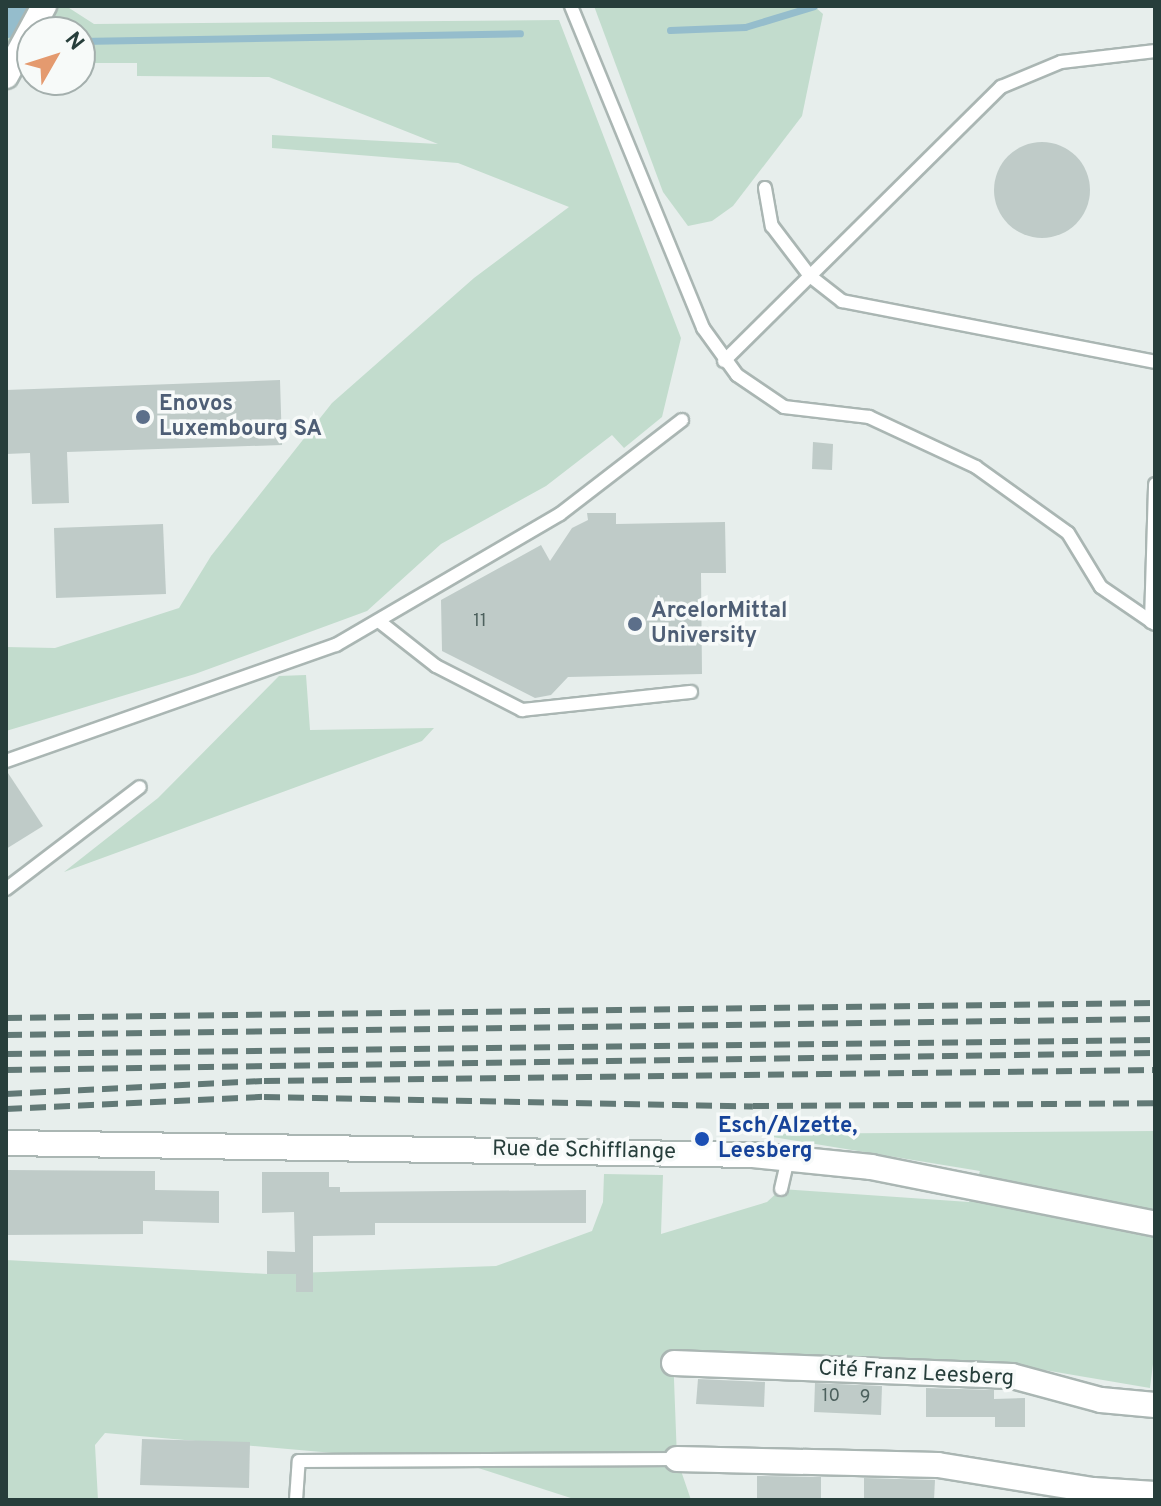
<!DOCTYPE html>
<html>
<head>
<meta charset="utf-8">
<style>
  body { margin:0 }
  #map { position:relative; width:1161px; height:1506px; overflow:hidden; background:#e7eeec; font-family:Overpass,sans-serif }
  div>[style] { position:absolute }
  .green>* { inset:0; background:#c2dccd }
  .stream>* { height:7px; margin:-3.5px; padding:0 3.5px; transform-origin:3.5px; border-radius:3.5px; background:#95bdcc }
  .river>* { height:44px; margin:-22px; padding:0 22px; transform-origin:22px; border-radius:22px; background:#95bdcc }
  .building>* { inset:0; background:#bfcbc8 }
  .round { border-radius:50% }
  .roads { filter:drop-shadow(2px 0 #aab6b3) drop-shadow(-2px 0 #aab6b3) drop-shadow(0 2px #aab6b3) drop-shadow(0 -2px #aab6b3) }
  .lane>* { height:12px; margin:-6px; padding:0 6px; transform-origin:6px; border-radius:6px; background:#fff }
  .street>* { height:24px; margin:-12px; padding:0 12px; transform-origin:12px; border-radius:12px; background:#fff }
  .secondary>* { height:24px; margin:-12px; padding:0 12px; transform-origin:12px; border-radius:12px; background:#fff }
  .rail>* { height:6px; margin-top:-3px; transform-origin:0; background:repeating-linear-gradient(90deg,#627976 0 16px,transparent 0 24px) }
  .dots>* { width:22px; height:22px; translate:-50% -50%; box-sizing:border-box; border:4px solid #f7faf9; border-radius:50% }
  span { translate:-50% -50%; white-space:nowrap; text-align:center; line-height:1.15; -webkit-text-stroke:7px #f7faf9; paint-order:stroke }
  .number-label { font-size:18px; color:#4d615e }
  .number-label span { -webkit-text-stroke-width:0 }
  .service-label { font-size:22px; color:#4e5e75; font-weight:700 }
  .left { translate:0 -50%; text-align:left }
  .transit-label { font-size:22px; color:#164399; font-weight:700 }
  .street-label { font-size:22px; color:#273e3b }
  .frame { position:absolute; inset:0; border:8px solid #273e3b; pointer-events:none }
  .north { position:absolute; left:16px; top:16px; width:80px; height:80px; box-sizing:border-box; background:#f7faf9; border:2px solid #a4afad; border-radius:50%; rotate:51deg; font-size:22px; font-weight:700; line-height:32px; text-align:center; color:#273e3b }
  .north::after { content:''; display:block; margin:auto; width:28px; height:36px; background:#e49a6f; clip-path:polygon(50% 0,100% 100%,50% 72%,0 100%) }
</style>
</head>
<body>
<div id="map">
  <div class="green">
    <div style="clip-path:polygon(6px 6px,28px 6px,6px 47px)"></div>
    <div style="clip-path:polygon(54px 6px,66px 6px,94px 24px,559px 20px,681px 338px,662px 417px,624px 448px,612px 435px,546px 486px,441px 544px,367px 611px,195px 674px,6px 731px,6px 647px,55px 648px,179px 608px,211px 556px,332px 403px,474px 278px,569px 207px,458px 163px,272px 148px,272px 135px,438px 144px,269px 77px,137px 76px,137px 63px,80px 63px,80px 32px,41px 32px)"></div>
    <div style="clip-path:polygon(594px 6px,814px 6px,823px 14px,802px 116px,733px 206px,712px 221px,688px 226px,663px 192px)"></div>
    <div style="clip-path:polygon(306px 675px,310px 730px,434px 728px,422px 741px,64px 872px,158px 798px,279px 676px)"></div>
    <div style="clip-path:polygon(1155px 1131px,1155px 1348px,1150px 1388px,1015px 1365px,673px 1353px,677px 1459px,691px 1500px,577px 1500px,469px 1465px,105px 1433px,95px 1445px,98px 1500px,6px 1500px,6px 1260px,267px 1274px,496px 1266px,592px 1231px,603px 1202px,604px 1174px,663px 1175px,661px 1234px,767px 1202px,781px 1189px,969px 1202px,980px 1171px,754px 1134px)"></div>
  </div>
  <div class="stream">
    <div style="left:670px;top:30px;width:75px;rotate:-2.3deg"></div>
    <div style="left:745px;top:27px;width:72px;rotate:-16.9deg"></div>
    <div style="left:80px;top:41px;width:440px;rotate:-1deg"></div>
  </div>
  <div class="river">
    <div style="left:6px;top:16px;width:12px;rotate:-55deg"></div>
  </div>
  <div class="building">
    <div class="round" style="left:994px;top:142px;width:96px;height:96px"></div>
    <div style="clip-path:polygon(280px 380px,282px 445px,67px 452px,69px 503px,32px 504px,30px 453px,6px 454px,6px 390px)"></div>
    <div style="clip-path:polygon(813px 442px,833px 444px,832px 470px,812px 469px)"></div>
    <div style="clip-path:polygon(587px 513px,616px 513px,616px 524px,725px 522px,726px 573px,701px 573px,702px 674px,568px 677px,551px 695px,535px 698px,442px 651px,441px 600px,541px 545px,550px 561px,572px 528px,588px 520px)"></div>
    <div style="clip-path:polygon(163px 524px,166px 594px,56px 598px,54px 528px)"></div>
    <div style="clip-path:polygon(6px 770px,43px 826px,6px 849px)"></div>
    <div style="clip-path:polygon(6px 1170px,155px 1171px,155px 1190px,219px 1191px,219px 1223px,143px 1221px,143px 1234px,6px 1235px)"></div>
    <div style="clip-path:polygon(262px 1172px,329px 1172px,329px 1187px,340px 1187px,340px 1192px,586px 1190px,586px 1223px,375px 1223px,375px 1235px,313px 1236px,313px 1292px,296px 1292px,296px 1274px,267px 1274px,267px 1251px,295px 1252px,294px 1212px,262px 1213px)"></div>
    <div style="clip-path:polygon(698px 1379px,765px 1382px,764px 1407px,696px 1404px)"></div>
    <div style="clip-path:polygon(815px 1383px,882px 1386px,881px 1415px,814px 1412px)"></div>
    <div style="clip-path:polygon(926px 1388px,994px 1390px,994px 1399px,1025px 1398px,1025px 1427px,995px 1427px,995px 1417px,926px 1417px)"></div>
    <div style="clip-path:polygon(142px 1439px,250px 1442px,249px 1488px,140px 1485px)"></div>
    <div style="clip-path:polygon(757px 1476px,821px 1477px,821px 1500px,757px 1500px)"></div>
    <div style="clip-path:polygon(864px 1478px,935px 1480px,934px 1500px,864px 1500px)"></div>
  </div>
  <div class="roads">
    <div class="lane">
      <div style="left:571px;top:6px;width:348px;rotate:67.7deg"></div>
      <div style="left:703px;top:328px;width:58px;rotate:54.1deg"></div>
      <div style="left:737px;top:375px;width:57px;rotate:34.2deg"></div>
      <div style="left:784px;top:407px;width:86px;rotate:6.7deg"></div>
      <div style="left:869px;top:417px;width:118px;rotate:25deg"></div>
      <div style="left:976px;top:467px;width:113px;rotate:35.7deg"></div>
      <div style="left:1068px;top:533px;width:63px;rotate:58.6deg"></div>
      <div style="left:1101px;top:587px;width:65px;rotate:34.4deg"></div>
      <div style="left:765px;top:188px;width:39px;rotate:80deg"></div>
      <div style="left:772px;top:226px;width:63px;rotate:52.8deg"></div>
      <div style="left:810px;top:276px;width:41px;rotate:38deg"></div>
      <div style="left:842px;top:301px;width:319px;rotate:11deg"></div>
      <div style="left:724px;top:361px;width:390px;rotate:-44.7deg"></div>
      <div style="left:1001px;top:87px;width:65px;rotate:-22.6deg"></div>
      <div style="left:1061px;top:62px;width:95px;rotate:-6.7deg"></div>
      <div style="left:380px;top:622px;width:71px;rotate:38.2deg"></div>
      <div style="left:436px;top:666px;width:97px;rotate:27.1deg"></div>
      <div style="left:522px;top:710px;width:170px;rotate:-6.1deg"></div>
      <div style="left:1151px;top:622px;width:138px;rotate:-88.3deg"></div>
      <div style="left:6px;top:761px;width:350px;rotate:-19.4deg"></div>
      <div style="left:336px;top:645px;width:259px;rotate:-30.3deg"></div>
      <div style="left:560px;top:514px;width:154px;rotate:-37.6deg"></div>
      <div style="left:6px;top:889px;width:168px;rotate:-37.3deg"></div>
      <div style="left:781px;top:1189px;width:32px;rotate:-77deg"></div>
      <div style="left:296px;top:1500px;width:39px;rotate:-86deg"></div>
      <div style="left:299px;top:1461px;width:378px;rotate:-0.3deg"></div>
    </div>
    <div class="street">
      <div style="left:6px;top:76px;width:80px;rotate:-61.5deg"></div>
      <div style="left:674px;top:1363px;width:338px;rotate:2.2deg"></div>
      <div style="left:1012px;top:1376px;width:92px;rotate:15.1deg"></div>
      <div style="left:1101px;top:1400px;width:54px;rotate:5.3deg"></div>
      <div style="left:677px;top:1459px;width:261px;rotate:1.3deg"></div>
      <div style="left:938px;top:1465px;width:157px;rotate:9.2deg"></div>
      <div style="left:1093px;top:1490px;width:62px;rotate:3.7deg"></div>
    </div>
    <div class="secondary">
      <div style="left:6px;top:1143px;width:747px;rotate:0.92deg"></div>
      <div style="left:753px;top:1155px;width:119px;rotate:5.8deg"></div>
      <div style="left:871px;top:1167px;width:290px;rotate:11.3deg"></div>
    </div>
  </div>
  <div class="rail">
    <div style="left:6px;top:1018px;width:1149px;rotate:-0.75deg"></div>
    <div style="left:6px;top:1035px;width:1149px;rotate:-0.8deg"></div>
    <div style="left:6px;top:1054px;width:1149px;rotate:-0.7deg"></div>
    <div style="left:6px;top:1070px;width:1149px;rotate:-0.85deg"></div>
    <div style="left:6px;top:1094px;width:258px;rotate:-2.9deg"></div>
    <div style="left:264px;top:1081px;width:891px;rotate:-0.71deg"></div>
    <div style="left:6px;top:1109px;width:258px;rotate:-2.7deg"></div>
    <div style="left:264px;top:1097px;width:489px;rotate:1.1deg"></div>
    <div style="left:753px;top:1106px;width:402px;rotate:-0.4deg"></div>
  </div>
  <div class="dots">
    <div style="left:143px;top:417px;background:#5c6f8a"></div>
    <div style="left:635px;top:624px;background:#5c6f8a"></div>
    <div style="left:702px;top:1139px;background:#1a4fb4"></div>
  </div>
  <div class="number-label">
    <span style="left:480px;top:622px">11</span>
    <span style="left:831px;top:1397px">10</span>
    <span style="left:865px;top:1398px">9</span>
  </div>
  <div class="service-label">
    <span class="left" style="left:159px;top:417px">Enovos<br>Luxembourg SA</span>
    <span class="left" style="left:651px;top:624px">ArcelorMittal<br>University</span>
  </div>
  <div class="transit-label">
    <span class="left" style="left:718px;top:1139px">Esch/Alzette,<br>Leesberg</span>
  </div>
  <div class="street-label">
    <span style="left:584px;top:1151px;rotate:1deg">Rue de Schifflange</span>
    <span style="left:916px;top:1374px;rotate:3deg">Cité Franz Leesberg</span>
  </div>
  <div class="frame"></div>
  <div class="north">N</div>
</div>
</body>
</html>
